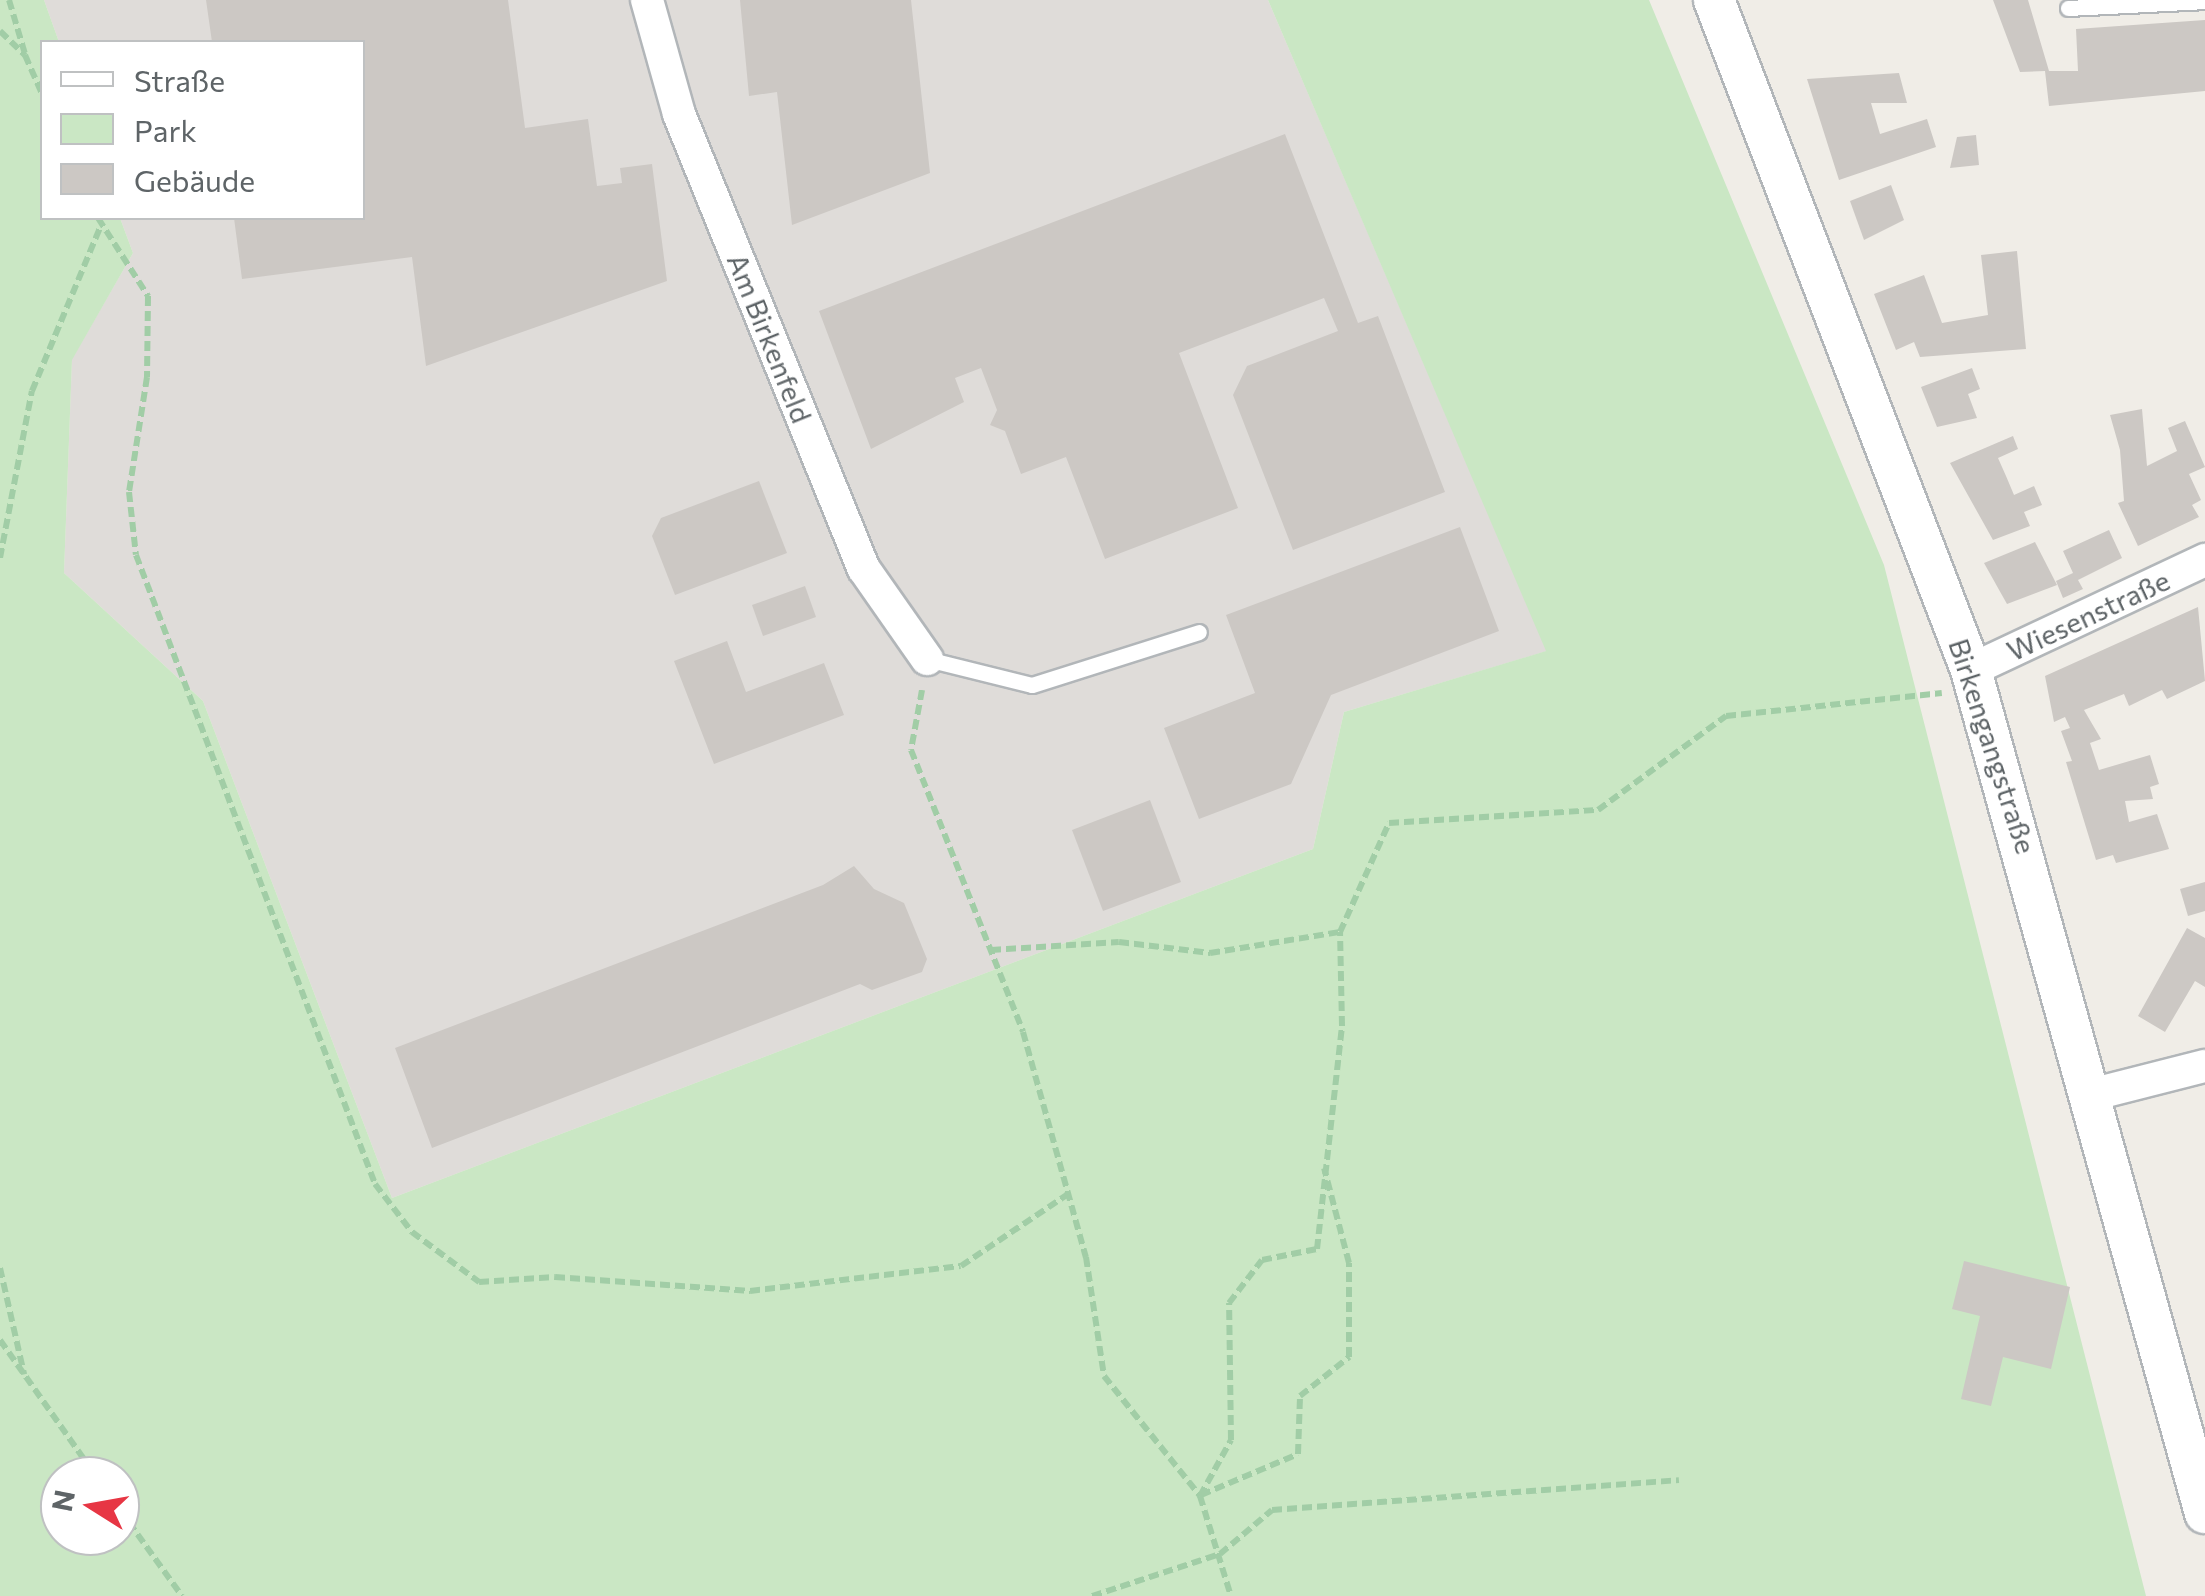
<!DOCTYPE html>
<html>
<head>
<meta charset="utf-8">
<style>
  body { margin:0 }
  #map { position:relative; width:2205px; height:1596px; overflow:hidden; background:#f0ede7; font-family:Commissioner,sans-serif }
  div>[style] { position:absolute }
  .industrial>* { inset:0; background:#dfdcd9 }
  .green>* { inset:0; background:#cae7c4 }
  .building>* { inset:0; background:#ccc8c4 }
  .path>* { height:6px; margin-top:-3px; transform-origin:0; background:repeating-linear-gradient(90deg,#a1cda6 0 10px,transparent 0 15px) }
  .roads { filter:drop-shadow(2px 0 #b2b6b9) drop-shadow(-2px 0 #b2b6b9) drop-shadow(0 2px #b2b6b9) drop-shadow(0 -2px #b2b6b9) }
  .service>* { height:15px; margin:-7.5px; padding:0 7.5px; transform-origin:7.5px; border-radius:7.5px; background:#fff }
  .minor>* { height:32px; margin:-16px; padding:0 16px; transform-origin:16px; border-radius:16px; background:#fff }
  .tertiary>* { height:40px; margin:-20px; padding:0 20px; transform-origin:20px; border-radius:20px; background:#fff }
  span { translate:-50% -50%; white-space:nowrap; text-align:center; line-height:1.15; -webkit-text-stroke:8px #fff; paint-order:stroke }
  .street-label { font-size:28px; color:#5e6467 }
  .legend { position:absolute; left:40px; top:40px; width:325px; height:180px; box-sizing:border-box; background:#fff; border:2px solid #bfc1c2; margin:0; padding:12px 18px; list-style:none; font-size:30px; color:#5e6467 }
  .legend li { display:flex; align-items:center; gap:20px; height:50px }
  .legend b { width:50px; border:2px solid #bfc1c2 }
  .north { position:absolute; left:40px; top:1456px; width:100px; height:100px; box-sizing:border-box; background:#fff; border:2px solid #bfc1c2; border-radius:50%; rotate:281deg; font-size:28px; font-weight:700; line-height:40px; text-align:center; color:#5e6467 }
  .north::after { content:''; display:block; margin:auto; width:35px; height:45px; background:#e73644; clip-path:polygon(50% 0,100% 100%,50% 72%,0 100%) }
</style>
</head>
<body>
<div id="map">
  <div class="industrial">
    <div style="clip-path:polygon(44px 0,1268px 0,1547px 651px,1344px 712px,1313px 849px,392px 1198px,203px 701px,64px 573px,72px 359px,133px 253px,120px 218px,362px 218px,362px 42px,59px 42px)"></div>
  </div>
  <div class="green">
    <div style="clip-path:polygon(evenodd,0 0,44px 0,59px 42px,42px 42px,42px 218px,120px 218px,133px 253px,72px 360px,64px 573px,203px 701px,392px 1198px,1313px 849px,1344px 712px,1546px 651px,1268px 0,1649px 0,1884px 565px,2146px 1596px,0 1596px,0 0,60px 1476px,120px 1476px,120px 1536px,60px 1536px,60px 1476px)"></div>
  </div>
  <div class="building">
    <div style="clip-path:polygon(206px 0,508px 0,525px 128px,588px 119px,597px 186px,622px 183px,620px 168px,652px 164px,667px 281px,426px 366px,412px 257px,242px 279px,234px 218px,362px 218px,362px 42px,212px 42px)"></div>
    <div style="clip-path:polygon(740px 0,911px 0,930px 173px,792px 225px,777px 92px,749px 96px)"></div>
    <div style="clip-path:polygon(1993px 0,2028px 0,2049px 71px,2078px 71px,2076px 29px,2205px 20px,2205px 91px,2049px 106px,2045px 71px,2020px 72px)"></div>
    <div style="clip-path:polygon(1899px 73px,1907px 103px,1871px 103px,1880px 134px,1927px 119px,1936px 147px,1839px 180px,1807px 79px)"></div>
    <div style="clip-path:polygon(1285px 134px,1358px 323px,1378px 316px,1445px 492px,1293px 550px,1233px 395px,1247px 366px,1338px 331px,1324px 298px,1179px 353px,1238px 508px,1105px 559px,1066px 457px,1021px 474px,1005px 431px,990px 425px,997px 410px,981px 368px,955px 378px,964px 402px,871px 449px,819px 311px)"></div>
    <div style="clip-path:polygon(1976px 135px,1979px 165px,1950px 168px,1957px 137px)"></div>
    <div style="clip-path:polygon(1891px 185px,1904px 220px,1864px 240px,1850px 201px)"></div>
    <div style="clip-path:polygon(2017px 251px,2026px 349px,1920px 357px,1914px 342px,1896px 350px,1874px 294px,1924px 275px,1942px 323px,1988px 315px,1981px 255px)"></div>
    <div style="clip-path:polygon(1972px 368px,1980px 389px,1968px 394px,1977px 418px,1937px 427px,1921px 387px)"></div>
    <div style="clip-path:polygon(2142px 409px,2147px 466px,2177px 451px,2168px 428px,2185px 421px,2205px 467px,2189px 474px,2201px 500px,2192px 505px,2199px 517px,2138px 546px,2118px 503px,2124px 501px,2120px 450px,2110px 415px)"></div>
    <div style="clip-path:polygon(2013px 436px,2018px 449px,1998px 458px,2006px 476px,2014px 495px,2034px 486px,2042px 505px,2024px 512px,2030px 526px,1993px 540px,1950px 463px)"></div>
    <div style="clip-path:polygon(759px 481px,787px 553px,675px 595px,652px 536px,661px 518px)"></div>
    <div style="clip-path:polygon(1460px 527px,1499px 631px,1331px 695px,1291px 784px,1199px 819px,1164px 728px,1255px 693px,1226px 615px)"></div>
    <div style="clip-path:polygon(2109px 530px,2122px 558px,2078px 580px,2083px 589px,2063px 598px,2056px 581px,2073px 573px,2063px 551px)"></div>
    <div style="clip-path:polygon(2035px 542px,2057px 585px,2007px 604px,1984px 563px)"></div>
    <div style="clip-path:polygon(805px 586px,816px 617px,763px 636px,752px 605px)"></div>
    <div style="clip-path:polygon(2198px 607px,2205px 681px,2167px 699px,2162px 690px,2129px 706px,2124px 694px,2084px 710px,2101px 739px,2090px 743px,2099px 770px,2150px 755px,2159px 784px,2150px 787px,2153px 799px,2125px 801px,2129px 822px,2157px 814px,2169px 849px,2116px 863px,2113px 855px,2096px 860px,2066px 762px,2072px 761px,2061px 731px,2070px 728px,2065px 717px,2054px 722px,2045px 676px)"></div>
    <div style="clip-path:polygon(727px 641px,746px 692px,824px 663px,844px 715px,714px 764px,674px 661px)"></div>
    <div style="clip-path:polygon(1150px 800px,1181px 882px,1103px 911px,1072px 830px)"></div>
    <div style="clip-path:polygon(854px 866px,874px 889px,904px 903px,927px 959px,922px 972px,872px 990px,860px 984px,432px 1148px,395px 1048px,823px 885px)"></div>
    <div style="clip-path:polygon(2205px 882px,2205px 911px,2188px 916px,2180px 889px)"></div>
    <div style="clip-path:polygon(2187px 928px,2205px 938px,2205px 987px,2195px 981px,2165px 1032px,2138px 1016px)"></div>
    <div style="clip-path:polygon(1964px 1261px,2070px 1287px,2051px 1369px,2003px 1357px,1991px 1406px,1961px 1399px,1980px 1316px,1952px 1309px)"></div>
  </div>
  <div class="path">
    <div style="left:9px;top:0;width:56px;rotate:73.5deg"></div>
    <div style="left:0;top:31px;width:35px;rotate:44deg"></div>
    <div style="left:25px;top:55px;width:43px;rotate:66.4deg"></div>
    <div style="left:98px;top:218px;width:93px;rotate:57.3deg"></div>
    <div style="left:148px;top:296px;width:81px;rotate:90.7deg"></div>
    <div style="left:147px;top:377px;width:116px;rotate:98.9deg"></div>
    <div style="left:129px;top:492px;width:63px;rotate:83.7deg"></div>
    <div style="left:136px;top:555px;width:673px;rotate:69.19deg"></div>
    <div style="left:375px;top:1184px;width:61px;rotate:52.4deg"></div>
    <div style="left:412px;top:1232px;width:84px;rotate:36.7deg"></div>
    <div style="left:479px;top:1282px;width:76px;rotate:-3.8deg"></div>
    <div style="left:555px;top:1277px;width:196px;rotate:4.1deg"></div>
    <div style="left:750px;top:1291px;width:212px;rotate:-6.8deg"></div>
    <div style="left:961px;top:1266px;width:129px;rotate:-33.9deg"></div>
    <div style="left:0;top:558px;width:170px;rotate:-79.2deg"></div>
    <div style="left:32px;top:391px;width:180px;rotate:-67.4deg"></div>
    <div style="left:922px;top:690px;width:61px;rotate:100.4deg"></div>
    <div style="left:911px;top:750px;width:303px;rotate:68.3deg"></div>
    <div style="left:1023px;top:1032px;width:234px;rotate:74.4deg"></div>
    <div style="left:1086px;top:1257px;width:120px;rotate:81.4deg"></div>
    <div style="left:1104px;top:1376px;width:154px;rotate:51.3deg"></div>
    <div style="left:1200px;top:1496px;width:105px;rotate:72.8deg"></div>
    <div style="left:991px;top:950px;width:128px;rotate:-3.6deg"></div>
    <div style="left:1119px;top:942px;width:92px;rotate:6.9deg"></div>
    <div style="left:1210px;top:953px;width:132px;rotate:-9.2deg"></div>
    <div style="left:0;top:1268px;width:109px;rotate:77.2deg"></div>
    <div style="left:0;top:1340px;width:166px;rotate:54.8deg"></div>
    <div style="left:1201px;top:1495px;width:105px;rotate:-22.9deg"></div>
    <div style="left:1298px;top:1454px;width:58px;rotate:-88deg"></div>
    <div style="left:1300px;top:1396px;width:63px;rotate:-38.5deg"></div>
    <div style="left:1349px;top:1357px;width:94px;rotate:-90deg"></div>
    <div style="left:1349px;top:1263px;width:98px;rotate:-104.7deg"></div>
    <div style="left:1200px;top:1496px;width:64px;rotate:-61deg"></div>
    <div style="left:1231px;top:1440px;width:137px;rotate:-90.8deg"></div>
    <div style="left:1229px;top:1303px;width:54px;rotate:-52.5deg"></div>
    <div style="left:1262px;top:1260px;width:56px;rotate:-11.3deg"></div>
    <div style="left:1317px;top:1249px;width:224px;rotate:-83.6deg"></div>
    <div style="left:1342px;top:1026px;width:94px;rotate:-91.2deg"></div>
    <div style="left:1340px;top:932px;width:120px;rotate:-65.8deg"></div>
    <div style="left:1389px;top:823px;width:209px;rotate:-3.6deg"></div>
    <div style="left:1598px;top:810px;width:159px;rotate:-36.3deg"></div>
    <div style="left:1726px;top:716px;width:217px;rotate:-6.1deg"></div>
    <div style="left:120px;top:1510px;width:106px;rotate:54.2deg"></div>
    <div style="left:1092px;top:1596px;width:135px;rotate:-18.2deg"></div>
    <div style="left:1220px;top:1554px;width:68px;rotate:-40.2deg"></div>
    <div style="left:1272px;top:1510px;width:408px;rotate:-4.2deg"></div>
  </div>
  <div class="roads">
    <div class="service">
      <div style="left:2068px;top:8px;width:137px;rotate:-2.9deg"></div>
      <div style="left:927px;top:659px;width:108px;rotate:13.9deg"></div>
      <div style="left:1032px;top:685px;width:175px;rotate:-17.6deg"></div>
    </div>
    <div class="minor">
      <div style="left:647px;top:0;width:118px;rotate:74.3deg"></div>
      <div style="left:679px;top:114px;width:491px;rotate:67.9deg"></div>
      <div style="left:864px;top:569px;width:110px;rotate:55deg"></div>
      <div style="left:1971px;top:670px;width:259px;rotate:-25.2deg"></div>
      <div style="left:2094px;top:1094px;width:114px;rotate:-14.2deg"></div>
    </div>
    <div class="tertiary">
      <div style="left:1714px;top:0;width:718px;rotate:69.01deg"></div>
      <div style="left:1971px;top:670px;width:875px;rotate:74.49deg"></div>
    </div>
  </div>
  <div class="street-label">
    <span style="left:770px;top:338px;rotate:68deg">Am Birkenfeld</span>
    <span style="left:2088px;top:615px;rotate:-25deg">Wiesenstraße</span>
    <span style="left:1993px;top:746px;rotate:72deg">Birkengangstraße</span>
  </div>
  <ul class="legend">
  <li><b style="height:12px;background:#fff"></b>Straße</li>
  <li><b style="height:28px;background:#cae7c4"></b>Park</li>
  <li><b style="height:28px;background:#ccc8c4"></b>Gebäude</li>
  </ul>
  <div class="north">N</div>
</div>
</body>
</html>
